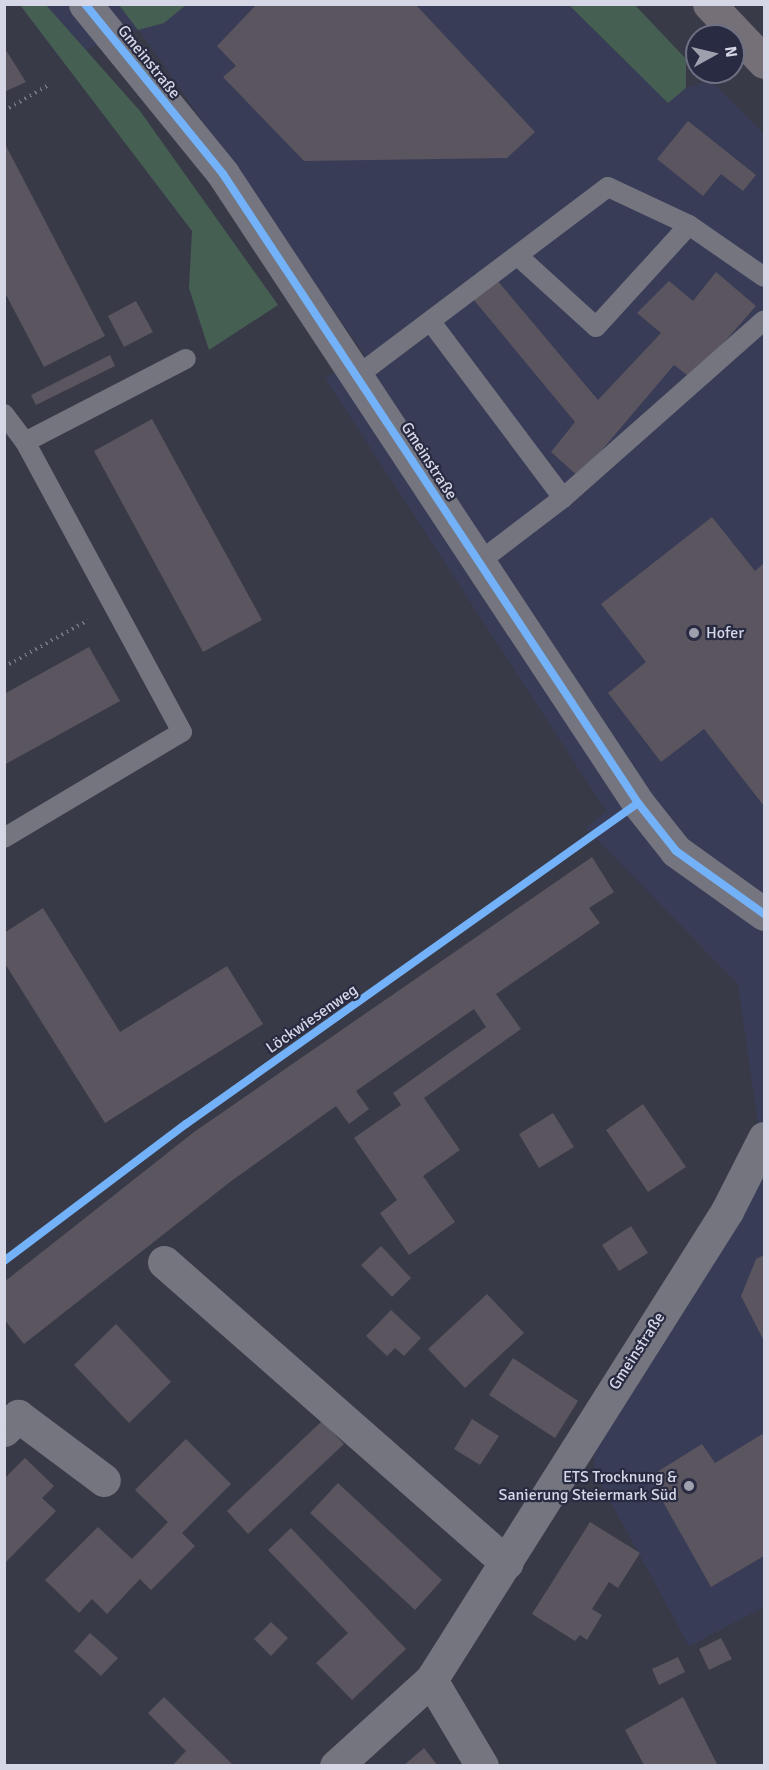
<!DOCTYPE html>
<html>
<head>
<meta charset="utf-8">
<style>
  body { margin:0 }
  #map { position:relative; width:769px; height:1770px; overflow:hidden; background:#393a47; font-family:Signika,sans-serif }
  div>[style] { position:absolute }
  .built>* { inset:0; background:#393c57 }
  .green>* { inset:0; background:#455f52 }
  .building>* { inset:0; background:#5a555e }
  .path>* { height:4px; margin-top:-2px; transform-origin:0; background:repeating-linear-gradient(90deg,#757680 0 1.5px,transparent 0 6px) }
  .service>* { height:20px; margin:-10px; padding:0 10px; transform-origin:10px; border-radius:10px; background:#74757f }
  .minor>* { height:33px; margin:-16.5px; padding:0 16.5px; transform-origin:16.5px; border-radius:16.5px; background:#74757f }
  .primary>* { height:33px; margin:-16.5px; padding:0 16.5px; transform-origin:16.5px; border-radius:16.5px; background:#756f77 }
  .cycleway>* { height:8px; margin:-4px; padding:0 4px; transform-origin:4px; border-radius:4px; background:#73b2f8 }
  .dots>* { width:16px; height:16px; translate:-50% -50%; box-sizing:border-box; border:3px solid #292b42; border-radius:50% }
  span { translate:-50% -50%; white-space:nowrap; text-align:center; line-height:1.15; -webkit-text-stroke:4.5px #292b42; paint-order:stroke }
  .street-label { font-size:16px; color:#d5d7e6 }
  .poi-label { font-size:16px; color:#d5d7e6 }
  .left { translate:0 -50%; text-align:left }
  .right { translate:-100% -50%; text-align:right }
  .frame { position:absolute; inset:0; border:6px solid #d5d7e6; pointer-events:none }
  .north { position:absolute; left:685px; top:24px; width:60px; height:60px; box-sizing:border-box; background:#292b42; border:2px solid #6e7084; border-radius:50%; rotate:82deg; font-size:16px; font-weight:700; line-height:24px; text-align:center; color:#d5d7e6 }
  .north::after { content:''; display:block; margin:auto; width:21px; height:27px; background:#9ea0ae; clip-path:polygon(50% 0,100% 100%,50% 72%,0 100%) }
</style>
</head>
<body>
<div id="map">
  <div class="built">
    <div style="clip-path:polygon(20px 5px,569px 5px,668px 102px,686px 88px,710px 80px,764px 133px,764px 1607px,689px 1646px,595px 1473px,591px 1422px,761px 1144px,738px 984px,586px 828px,606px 811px,325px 378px,364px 354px,139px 30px,60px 59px)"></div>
  </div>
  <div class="green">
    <div style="clip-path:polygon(20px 5px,46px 5px,140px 111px,278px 305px,209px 350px,189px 288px,192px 231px)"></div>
    <div style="clip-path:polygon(119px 5px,186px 5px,164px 23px,138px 30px)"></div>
    <div style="clip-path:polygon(569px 5px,635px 5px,686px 59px,686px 88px,668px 103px)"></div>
  </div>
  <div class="building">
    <div style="clip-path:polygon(257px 4px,415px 4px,535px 132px,507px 158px,304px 161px,223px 77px,236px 66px,217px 46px)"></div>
    <div style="clip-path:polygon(4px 47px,26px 82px,4px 92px)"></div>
    <div style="clip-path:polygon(688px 121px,756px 175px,743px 191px,721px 174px,703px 196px,657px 159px)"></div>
    <div style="clip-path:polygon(4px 142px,105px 336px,44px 367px,4px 291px)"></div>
    <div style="clip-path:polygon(716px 272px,756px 306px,692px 379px,674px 365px,579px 477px,551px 452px,575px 422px,473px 299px,496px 279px,598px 400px,661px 333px,637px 313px,669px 281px,693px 301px)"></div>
    <div style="clip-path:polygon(136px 301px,153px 332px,124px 347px,108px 316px)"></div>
    <div style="clip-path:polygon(110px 355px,115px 366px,36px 405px,31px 395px)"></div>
    <div style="clip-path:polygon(152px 419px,262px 620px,203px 652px,94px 451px)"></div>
    <div style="clip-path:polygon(712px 517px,755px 571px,764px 563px,764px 806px,704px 729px,661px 762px,608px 693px,646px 662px,601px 604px)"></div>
    <div style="clip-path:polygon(89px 647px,120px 701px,4px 765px,4px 694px)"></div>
    <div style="clip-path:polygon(592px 857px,614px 892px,589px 908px,600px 923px,496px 994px,521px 1029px,424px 1098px,460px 1150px,423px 1176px,455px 1222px,409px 1255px,380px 1213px,397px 1200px,354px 1138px,401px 1105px,393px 1093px,486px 1027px,474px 1009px,356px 1091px,369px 1109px,349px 1124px,336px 1106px,230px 1182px,24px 1344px,4px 1319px,4px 1282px,194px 1132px)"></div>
    <div style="clip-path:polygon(43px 908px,120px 1032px,227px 966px,263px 1024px,105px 1123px,4px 962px,4px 933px)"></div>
    <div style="clip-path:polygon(643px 1104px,686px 1167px,648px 1192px,606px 1130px)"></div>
    <div style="clip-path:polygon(553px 1113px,574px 1147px,539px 1168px,519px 1134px)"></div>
    <div style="clip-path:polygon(631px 1226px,648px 1253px,619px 1271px,602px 1245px)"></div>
    <div style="clip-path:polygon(381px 1246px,411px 1278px,392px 1297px,361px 1265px)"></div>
    <div style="clip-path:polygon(764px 1255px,764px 1341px,741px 1296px,756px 1259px)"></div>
    <div style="clip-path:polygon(487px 1294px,524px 1333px,465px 1388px,428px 1349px)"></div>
    <div style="clip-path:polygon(391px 1310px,421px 1338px,404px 1356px,395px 1348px,387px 1356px,366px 1336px)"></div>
    <div style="clip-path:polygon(116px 1324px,171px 1382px,129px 1423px,74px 1365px)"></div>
    <div style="clip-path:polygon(513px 1358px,578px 1401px,555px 1438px,489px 1395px)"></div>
    <div style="clip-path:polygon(472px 1419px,499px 1436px,480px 1465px,454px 1449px)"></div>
    <div style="clip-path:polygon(322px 1421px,344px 1444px,248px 1534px,227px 1511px)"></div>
    <div style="clip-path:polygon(764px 1433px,764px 1556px,711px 1587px,649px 1477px,702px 1444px,715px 1463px)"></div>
    <div style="clip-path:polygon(186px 1439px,231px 1484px,182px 1533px,195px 1546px,151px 1590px,140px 1579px,107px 1614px,92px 1599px,79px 1613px,45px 1580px,98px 1527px,132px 1559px,168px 1522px,135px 1490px)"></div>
    <div style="clip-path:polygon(25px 1458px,54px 1486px,42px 1498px,56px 1511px,4px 1564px,4px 1479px)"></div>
    <div style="clip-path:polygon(338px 1483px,442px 1580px,415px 1610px,310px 1513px)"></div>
    <div style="clip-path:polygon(590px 1522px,640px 1553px,618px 1588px,609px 1582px,592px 1609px,602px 1615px,587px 1640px,580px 1635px,575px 1641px,532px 1614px)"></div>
    <div style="clip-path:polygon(291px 1528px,406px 1649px,352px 1700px,316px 1663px,348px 1633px,268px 1550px)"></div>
    <div style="clip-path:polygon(271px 1622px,288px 1638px,271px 1656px,254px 1639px)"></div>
    <div style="clip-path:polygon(90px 1633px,118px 1658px,101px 1676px,74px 1651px)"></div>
    <div style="clip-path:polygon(721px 1638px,732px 1659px,709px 1670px,699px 1649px)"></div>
    <div style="clip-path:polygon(678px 1657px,685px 1672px,659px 1685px,652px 1669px)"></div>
    <div style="clip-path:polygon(164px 1697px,234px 1766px,172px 1766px,186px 1751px,148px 1713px)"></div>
    <div style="clip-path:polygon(683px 1697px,718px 1766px,644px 1765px,625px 1730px)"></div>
    <div style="clip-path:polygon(424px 1748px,438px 1766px,403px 1766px)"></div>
  </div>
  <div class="path">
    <div style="left:4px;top:111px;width:50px;rotate:-30.2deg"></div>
    <div style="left:4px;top:667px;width:96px;rotate:-29.2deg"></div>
  </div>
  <div class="service">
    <div style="left:518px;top:256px;width:105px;rotate:42.3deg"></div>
    <div style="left:596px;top:327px;width:138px;rotate:-47.6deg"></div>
    <div style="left:431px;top:322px;width:220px;rotate:53.1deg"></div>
    <div style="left:563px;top:498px;width:106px;rotate:142.7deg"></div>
    <div style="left:357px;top:376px;width:314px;rotate:-37deg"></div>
    <div style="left:608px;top:187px;width:89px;rotate:25.1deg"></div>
    <div style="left:689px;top:225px;width:91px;rotate:34.7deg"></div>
    <div style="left:4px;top:414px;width:35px;rotate:53deg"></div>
    <div style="left:25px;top:442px;width:181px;rotate:-27.3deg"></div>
    <div style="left:563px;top:498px;width:268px;rotate:-41.5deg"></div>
    <div style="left:4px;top:838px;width:207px;rotate:-30.8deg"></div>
    <div style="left:182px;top:732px;width:330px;rotate:-118.4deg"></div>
  </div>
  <div class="minor">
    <div style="left:85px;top:4px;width:219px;rotate:50.9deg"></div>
    <div style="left:223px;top:174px;width:754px;rotate:56.58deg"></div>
    <div style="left:638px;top:803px;width:61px;rotate:51.6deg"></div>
    <div style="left:676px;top:851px;width:108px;rotate:35.6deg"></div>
    <div style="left:164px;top:1262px;width:456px;rotate:41.3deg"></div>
    <div style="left:4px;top:1430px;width:20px;rotate:-45deg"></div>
    <div style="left:18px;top:1416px;width:107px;rotate:36.7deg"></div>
    <div style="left:431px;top:1680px;width:100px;rotate:59.3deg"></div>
    <div style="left:336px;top:1766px;width:128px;rotate:-42.2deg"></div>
    <div style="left:431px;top:1680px;width:555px;rotate:-57.74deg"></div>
    <div style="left:727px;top:1211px;width:82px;rotate:-63.1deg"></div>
  </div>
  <div class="primary">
    <div style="left:709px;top:4px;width:80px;rotate:46.5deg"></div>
  </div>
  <div class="cycleway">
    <div style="left:85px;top:4px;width:219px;rotate:50.9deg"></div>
    <div style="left:223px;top:174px;width:754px;rotate:56.58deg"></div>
    <div style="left:638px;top:803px;width:61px;rotate:51.6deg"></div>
    <div style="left:676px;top:851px;width:108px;rotate:35.6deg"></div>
    <div style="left:4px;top:1261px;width:228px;rotate:-37deg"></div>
    <div style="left:186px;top:1124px;width:554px;rotate:-35.38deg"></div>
  </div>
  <div class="dots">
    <div style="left:694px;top:633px;background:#9ea0ae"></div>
    <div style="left:689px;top:1486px;background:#9ea0ae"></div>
  </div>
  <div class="street-label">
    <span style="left:149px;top:62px;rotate:51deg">Gmeinstraße</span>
    <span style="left:429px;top:461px;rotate:57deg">Gmeinstraße</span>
    <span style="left:312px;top:1019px;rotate:-35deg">Löckwiesenweg</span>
    <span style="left:637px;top:1351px;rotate:-57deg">Gmeinstraße</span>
  </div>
  <div class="poi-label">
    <span class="left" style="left:706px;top:633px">Hofer</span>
    <span class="right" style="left:677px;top:1486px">ETS Trocknung &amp;<br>Sanierung Steiermark Süd</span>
  </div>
  <div class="frame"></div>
  <div class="north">N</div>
</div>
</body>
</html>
